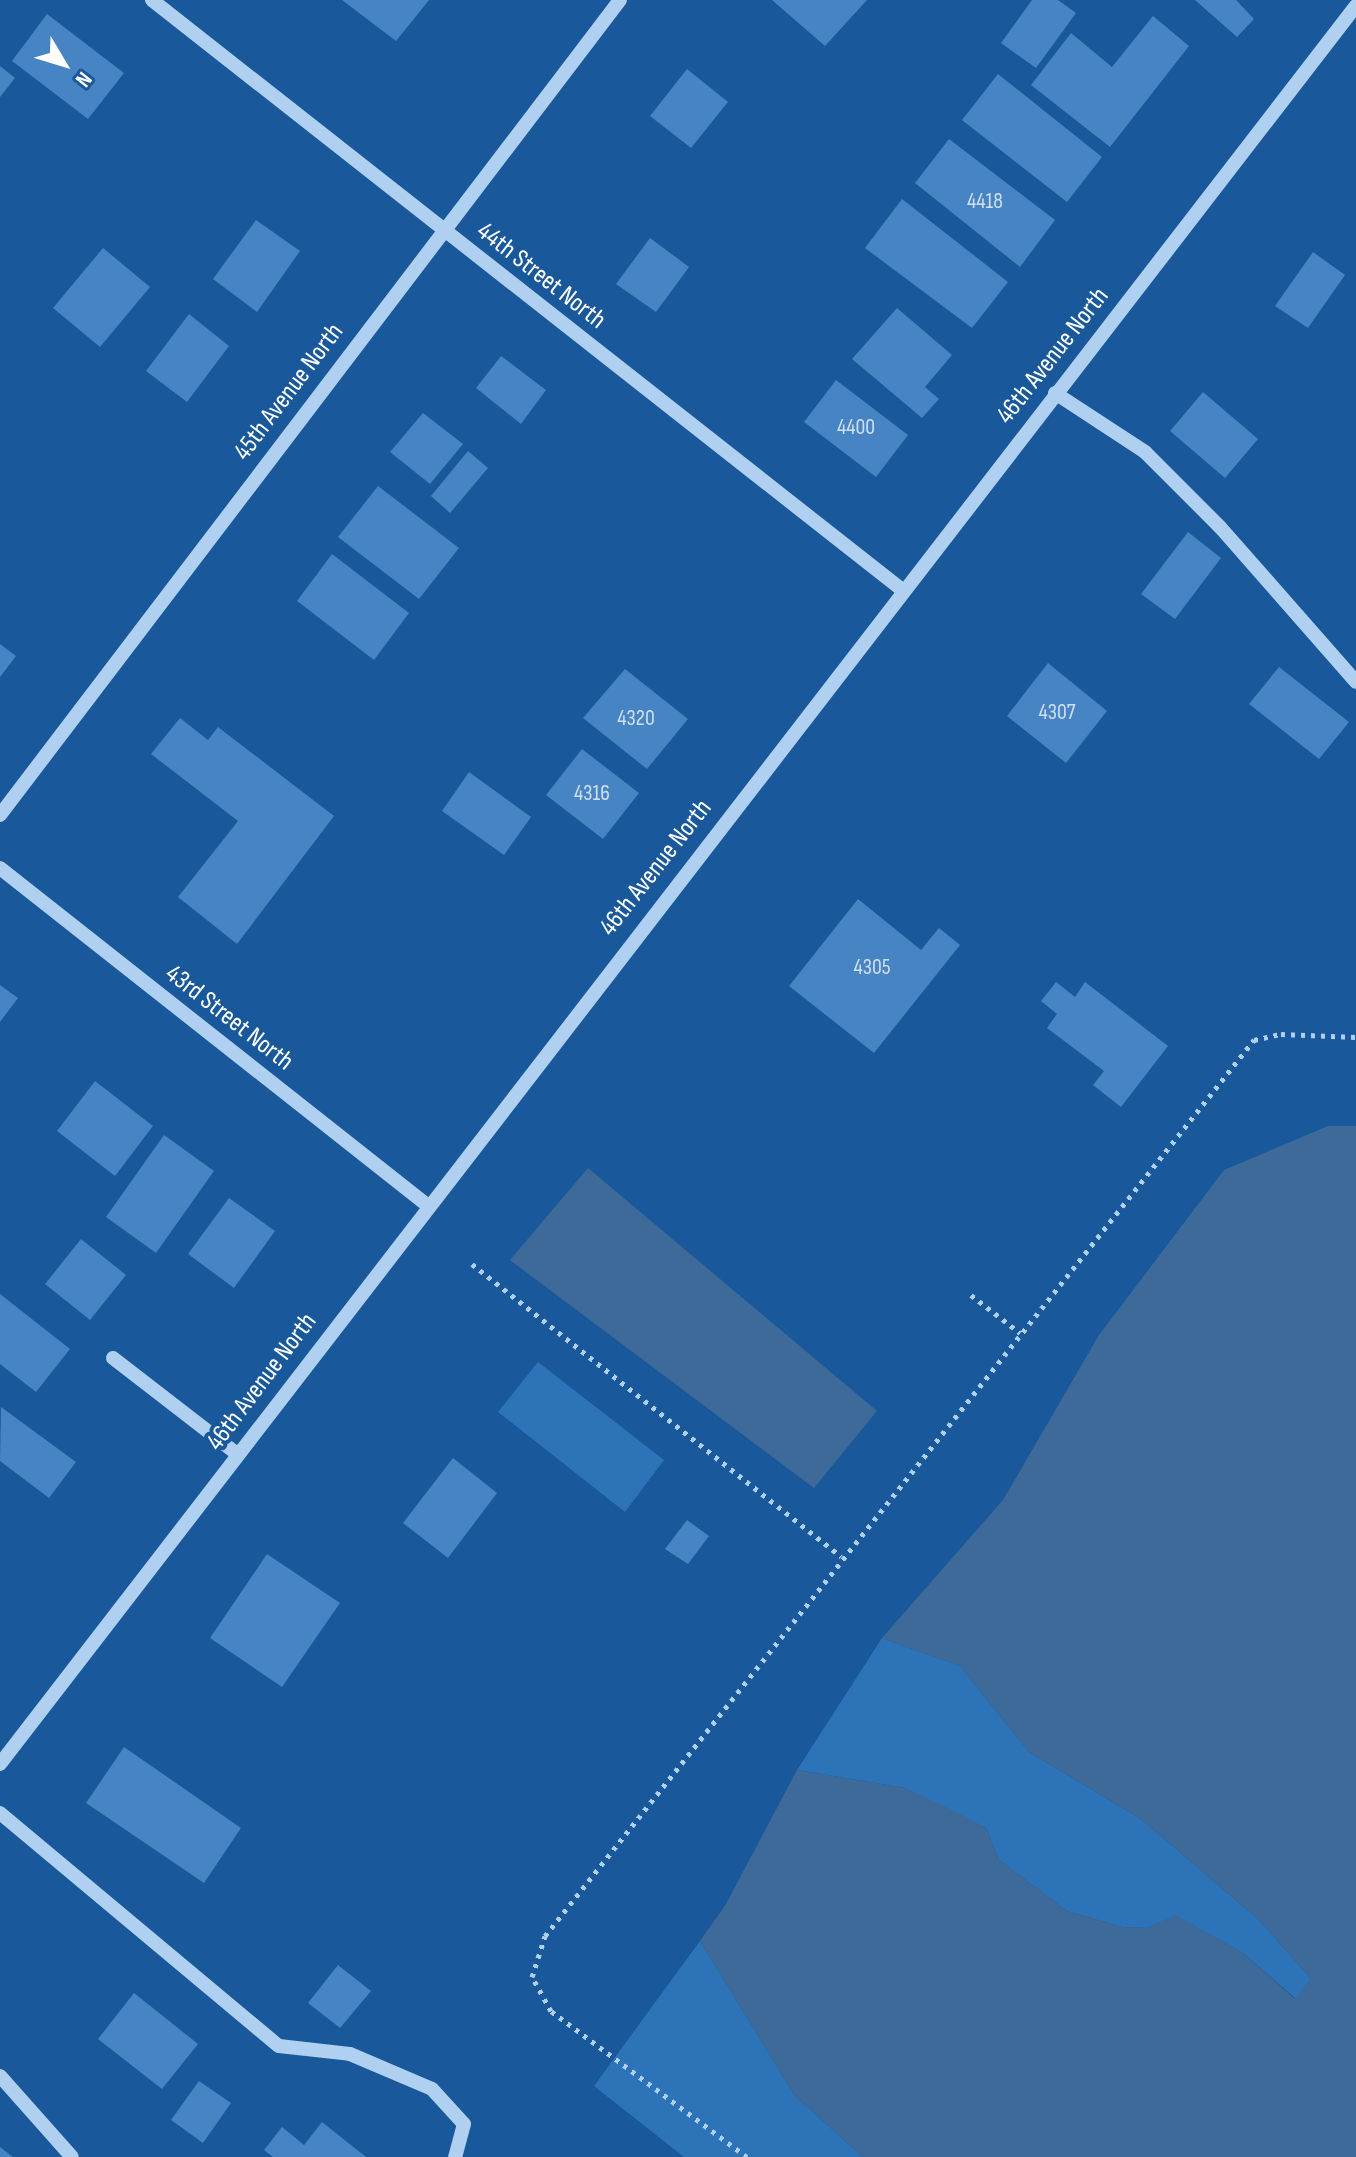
<!DOCTYPE html>
<html>
<head>
<meta charset="utf-8">
<style>
  body { margin:0 }
  #map { position:relative; width:1356px; height:2157px; overflow:hidden; background:#19589b; font-family:"Sofia Sans Condensed",sans-serif }
  div>[style] { position:absolute }
  .green>* { inset:0; background:#2d73b8 }
  .water>* { inset:0; background:#3d6a99 }
  .building>* { inset:0; background:#4684c3 }
  .path>* { height:5px; margin-top:-2.5px; transform-origin:0; background:repeating-linear-gradient(90deg,#b0d0f1 0 4px,transparent 0 10px) }
  .minor>* { height:14px; margin:-7px; padding:0 7px; transform-origin:7px; border-radius:7px; background:#b0d0f1 }
  span { translate:-50% -50%; white-space:nowrap; text-align:center; line-height:1.15; -webkit-text-stroke:8px #19589b; paint-order:stroke }
  .number-label { font-size:22px; color:#d1e0f0 }
  .number-label span { -webkit-text-stroke-width:0 }
  .street-label { font-size:26px; color:#fff }
  .north { position:absolute; left:24px; top:24px; width:80px; height:80px; -webkit-text-stroke:6px #19589b; paint-order:stroke; rotate:128deg; font-size:22px; font-weight:700; line-height:32px; text-align:center; color:#fff }
  .north::after { content:''; display:block; margin:auto; width:28px; height:36px; background:#fff; clip-path:polygon(50% 0,100% 100%,50% 72%,0 100%) }
</style>
</head>
<body>
<div id="map">
  <div class="green">
    <div style="clip-path:polygon(538px 1362px,664px 1460px,625px 1512px,498px 1412px)"></div>
    <div style="clip-path:polygon(882px 1638px,960px 1666px,1029px 1752px,1141px 1819px,1260px 1921px,1311px 1979px,1296px 1999px,1243px 1953px,1176px 1916px,1147px 1928px,1122px 1927px,1067px 1911px,999px 1860px,986px 1828px,905px 1788px,797px 1770px)"></div>
    <div style="clip-path:polygon(700px 1941px,795px 2096px,863px 2157px,684px 2157px,594px 2086px)"></div>
  </div>
  <div class="water">
    <div style="clip-path:polygon(1328px 1126px,1356px 1126px,1356px 2157px,863px 2157px,795px 2096px,700px 1941px,726px 1904px,797px 1770px,905px 1788px,954px 1811px,986px 1828px,999px 1860px,1067px 1911px,1122px 1927px,1147px 1928px,1175px 1915px,1243px 1953px,1295px 1999px,1311px 1979px,1260px 1921px,1141px 1819px,1029px 1752px,960px 1666px,882px 1638px,1003px 1500px,1099px 1335px,1224px 1170px)"></div>
    <div style="clip-path:polygon(588px 1168px,877px 1411px,814px 1488px,510px 1260px)"></div>
  </div>
  <div class="building">
    <div style="clip-path:polygon(342px 0,429px 0,396px 41px)"></div>
    <div style="clip-path:polygon(772px 0,867px 0,825px 46px)"></div>
    <div style="clip-path:polygon(1032px 0,1058px 0,1076px 13px,1036px 68px,1001px 43px)"></div>
    <div style="clip-path:polygon(1195px 0,1236px 0,1254px 19px,1237px 37px)"></div>
    <div style="clip-path:polygon(47px 14px,124px 73px,88px 119px,12px 61px)"></div>
    <div style="clip-path:polygon(1153px 16px,1189px 46px,1110px 147px,1031px 85px,1071px 33px,1112px 67px)"></div>
    <div style="clip-path:polygon(0 66px,15px 78px,0 97px)"></div>
    <div style="clip-path:polygon(687px 69px,728px 102px,691px 148px,650px 116px)"></div>
    <div style="clip-path:polygon(998px 74px,1102px 157px,1067px 202px,962px 120px)"></div>
    <div style="clip-path:polygon(949px 139px,1055px 220px,1020px 267px,915px 183px)"></div>
    <div style="clip-path:polygon(902px 199px,1008px 282px,972px 328px,865px 248px)"></div>
    <div style="clip-path:polygon(256px 220px,300px 251px,257px 312px,213px 279px)"></div>
    <div style="clip-path:polygon(650px 238px,689px 267px,656px 312px,616px 284px)"></div>
    <div style="clip-path:polygon(103px 248px,150px 287px,100px 347px,53px 308px)"></div>
    <div style="clip-path:polygon(1313px 252px,1345px 275px,1308px 328px,1275px 306px)"></div>
    <div style="clip-path:polygon(897px 308px,952px 355px,925px 387px,939px 399px,922px 418px,852px 359px)"></div>
    <div style="clip-path:polygon(189px 314px,229px 346px,187px 402px,146px 371px)"></div>
    <div style="clip-path:polygon(501px 356px,546px 390px,521px 424px,476px 388px)"></div>
    <div style="clip-path:polygon(836px 380px,908px 435px,876px 477px,804px 422px)"></div>
    <div style="clip-path:polygon(1203px 392px,1258px 439px,1225px 478px,1170px 431px)"></div>
    <div style="clip-path:polygon(423px 413px,463px 444px,430px 484px,390px 452px)"></div>
    <div style="clip-path:polygon(468px 451px,488px 468px,450px 513px,431px 496px)"></div>
    <div style="clip-path:polygon(378px 486px,459px 548px,419px 599px,338px 537px)"></div>
    <div style="clip-path:polygon(1188px 532px,1221px 558px,1175px 619px,1141px 594px)"></div>
    <div style="clip-path:polygon(332px 554px,409px 613px,374px 660px,297px 601px)"></div>
    <div style="clip-path:polygon(0 644px,16px 656px,0 677px)"></div>
    <div style="clip-path:polygon(1048px 663px,1107px 711px,1066px 763px,1007px 716px)"></div>
    <div style="clip-path:polygon(1279px 667px,1349px 722px,1319px 759px,1249px 704px)"></div>
    <div style="clip-path:polygon(625px 669px,688px 719px,647px 769px,583px 718px)"></div>
    <div style="clip-path:polygon(180px 718px,208px 740px,218px 727px,334px 816px,237px 944px,178px 897px,238px 821px,151px 754px)"></div>
    <div style="clip-path:polygon(582px 749px,639px 793px,603px 839px,546px 795px)"></div>
    <div style="clip-path:polygon(469px 772px,531px 817px,504px 855px,442px 811px)"></div>
    <div style="clip-path:polygon(858px 899px,921px 950px,939px 928px,960px 945px,874px 1053px,789px 986px)"></div>
    <div style="clip-path:polygon(1056px 982px,1075px 997px,1085px 982px,1168px 1046px,1121px 1107px,1093px 1085px,1104px 1071px,1047px 1028px,1057px 1014px,1041px 1001px)"></div>
    <div style="clip-path:polygon(0 985px,18px 998px,0 1022px)"></div>
    <div style="clip-path:polygon(95px 1081px,153px 1126px,115px 1176px,57px 1131px)"></div>
    <div style="clip-path:polygon(164px 1135px,214px 1171px,156px 1253px,106px 1217px)"></div>
    <div style="clip-path:polygon(229px 1198px,275px 1231px,234px 1288px,188px 1254px)"></div>
    <div style="clip-path:polygon(81px 1239px,126px 1275px,90px 1320px,45px 1284px)"></div>
    <div style="clip-path:polygon(0 1294px,70px 1349px,36px 1392px,0 1364px)"></div>
    <div style="clip-path:polygon(1px 1407px,76px 1462px,49px 1498px,0 1461px)"></div>
    <div style="clip-path:polygon(453px 1458px,497px 1493px,448px 1558px,403px 1523px)"></div>
    <div style="clip-path:polygon(687px 1520px,709px 1536px,688px 1564px,665px 1549px)"></div>
    <div style="clip-path:polygon(267px 1554px,340px 1603px,282px 1687px,210px 1638px)"></div>
    <div style="clip-path:polygon(124px 1747px,241px 1828px,204px 1883px,86px 1803px)"></div>
    <div style="clip-path:polygon(338px 1965px,371px 1991px,340px 2028px,308px 2003px)"></div>
    <div style="clip-path:polygon(134px 1993px,198px 2044px,162px 2089px,98px 2039px)"></div>
    <div style="clip-path:polygon(199px 2081px,231px 2103px,203px 2143px,171px 2120px)"></div>
    <div style="clip-path:polygon(322px 2122px,366px 2157px,273px 2157px,264px 2150px,282px 2127px,304px 2145px)"></div>
    <div style="clip-path:polygon(0 2147px,13px 2157px,0 2157px)"></div>
  </div>
  <div class="path">
    <div style="left:472px;top:1264px;width:471px;rotate:38.4deg"></div>
    <div style="left:971px;top:1295px;width:62px;rotate:37.8deg"></div>
    <div style="left:747px;top:2157px;width:244px;rotate:-143.3deg"></div>
    <div style="left:551px;top:2011px;width:39px;rotate:-119deg"></div>
    <div style="left:532px;top:1977px;width:43px;rotate:-72.4deg"></div>
    <div style="left:545px;top:1936px;width:1143px;rotate:-51.65deg"></div>
    <div style="left:1254px;top:1040px;width:28px;rotate:-13deg"></div>
    <div style="left:1281px;top:1034px;width:75px;rotate:2.3deg"></div>
  </div>
  <div class="minor">
    <div style="left:152px;top:0;width:953px;rotate:38.18deg"></div>
    <div style="left:1055px;top:393px;width:108px;rotate:33.2deg"></div>
    <div style="left:1145px;top:452px;width:106px;rotate:45deg"></div>
    <div style="left:1220px;top:527px;width:206px;rotate:48.7deg"></div>
    <div style="left:0;top:815px;width:1024px;rotate:-52.74deg"></div>
    <div style="left:0;top:868px;width:544px;rotate:38.28deg"></div>
    <div style="left:113px;top:1358px;width:157px;rotate:37.7deg"></div>
    <div style="left:0;top:1764px;width:2220px;rotate:-52.36deg"></div>
    <div style="left:0;top:1813px;width:363px;rotate:39.9deg"></div>
    <div style="left:279px;top:2046px;width:71px;rotate:6.4deg"></div>
    <div style="left:350px;top:2054px;width:89px;rotate:23.1deg"></div>
    <div style="left:432px;top:2089px;width:47px;rotate:47.6deg"></div>
    <div style="left:464px;top:2124px;width:34px;rotate:105deg"></div>
    <div style="left:0;top:2076px;width:108px;rotate:48.4deg"></div>
  </div>
  <div class="number-label">
    <span style="left:985px;top:202px">4418</span>
    <span style="left:856px;top:428px">4400</span>
    <span style="left:1057px;top:713px">4307</span>
    <span style="left:636px;top:719px">4320</span>
    <span style="left:592px;top:794px">4316</span>
    <span style="left:872px;top:968px">4305</span>
  </div>
  <div class="street-label">
    <span style="left:541px;top:276px;rotate:38deg">44th Street North</span>
    <span style="left:1053px;top:356px;rotate:-52deg">46th Avenue North</span>
    <span style="left:289px;top:392px;rotate:-53deg">45th Avenue North</span>
    <span style="left:656px;top:868px;rotate:-52deg">46th Avenue North</span>
    <span style="left:229px;top:1018px;rotate:38deg">43rd Street North</span>
    <span style="left:262px;top:1382px;rotate:-53deg">46th Avenue North</span>
  </div>
  <div class="north">N</div>
</div>
</body>
</html>
